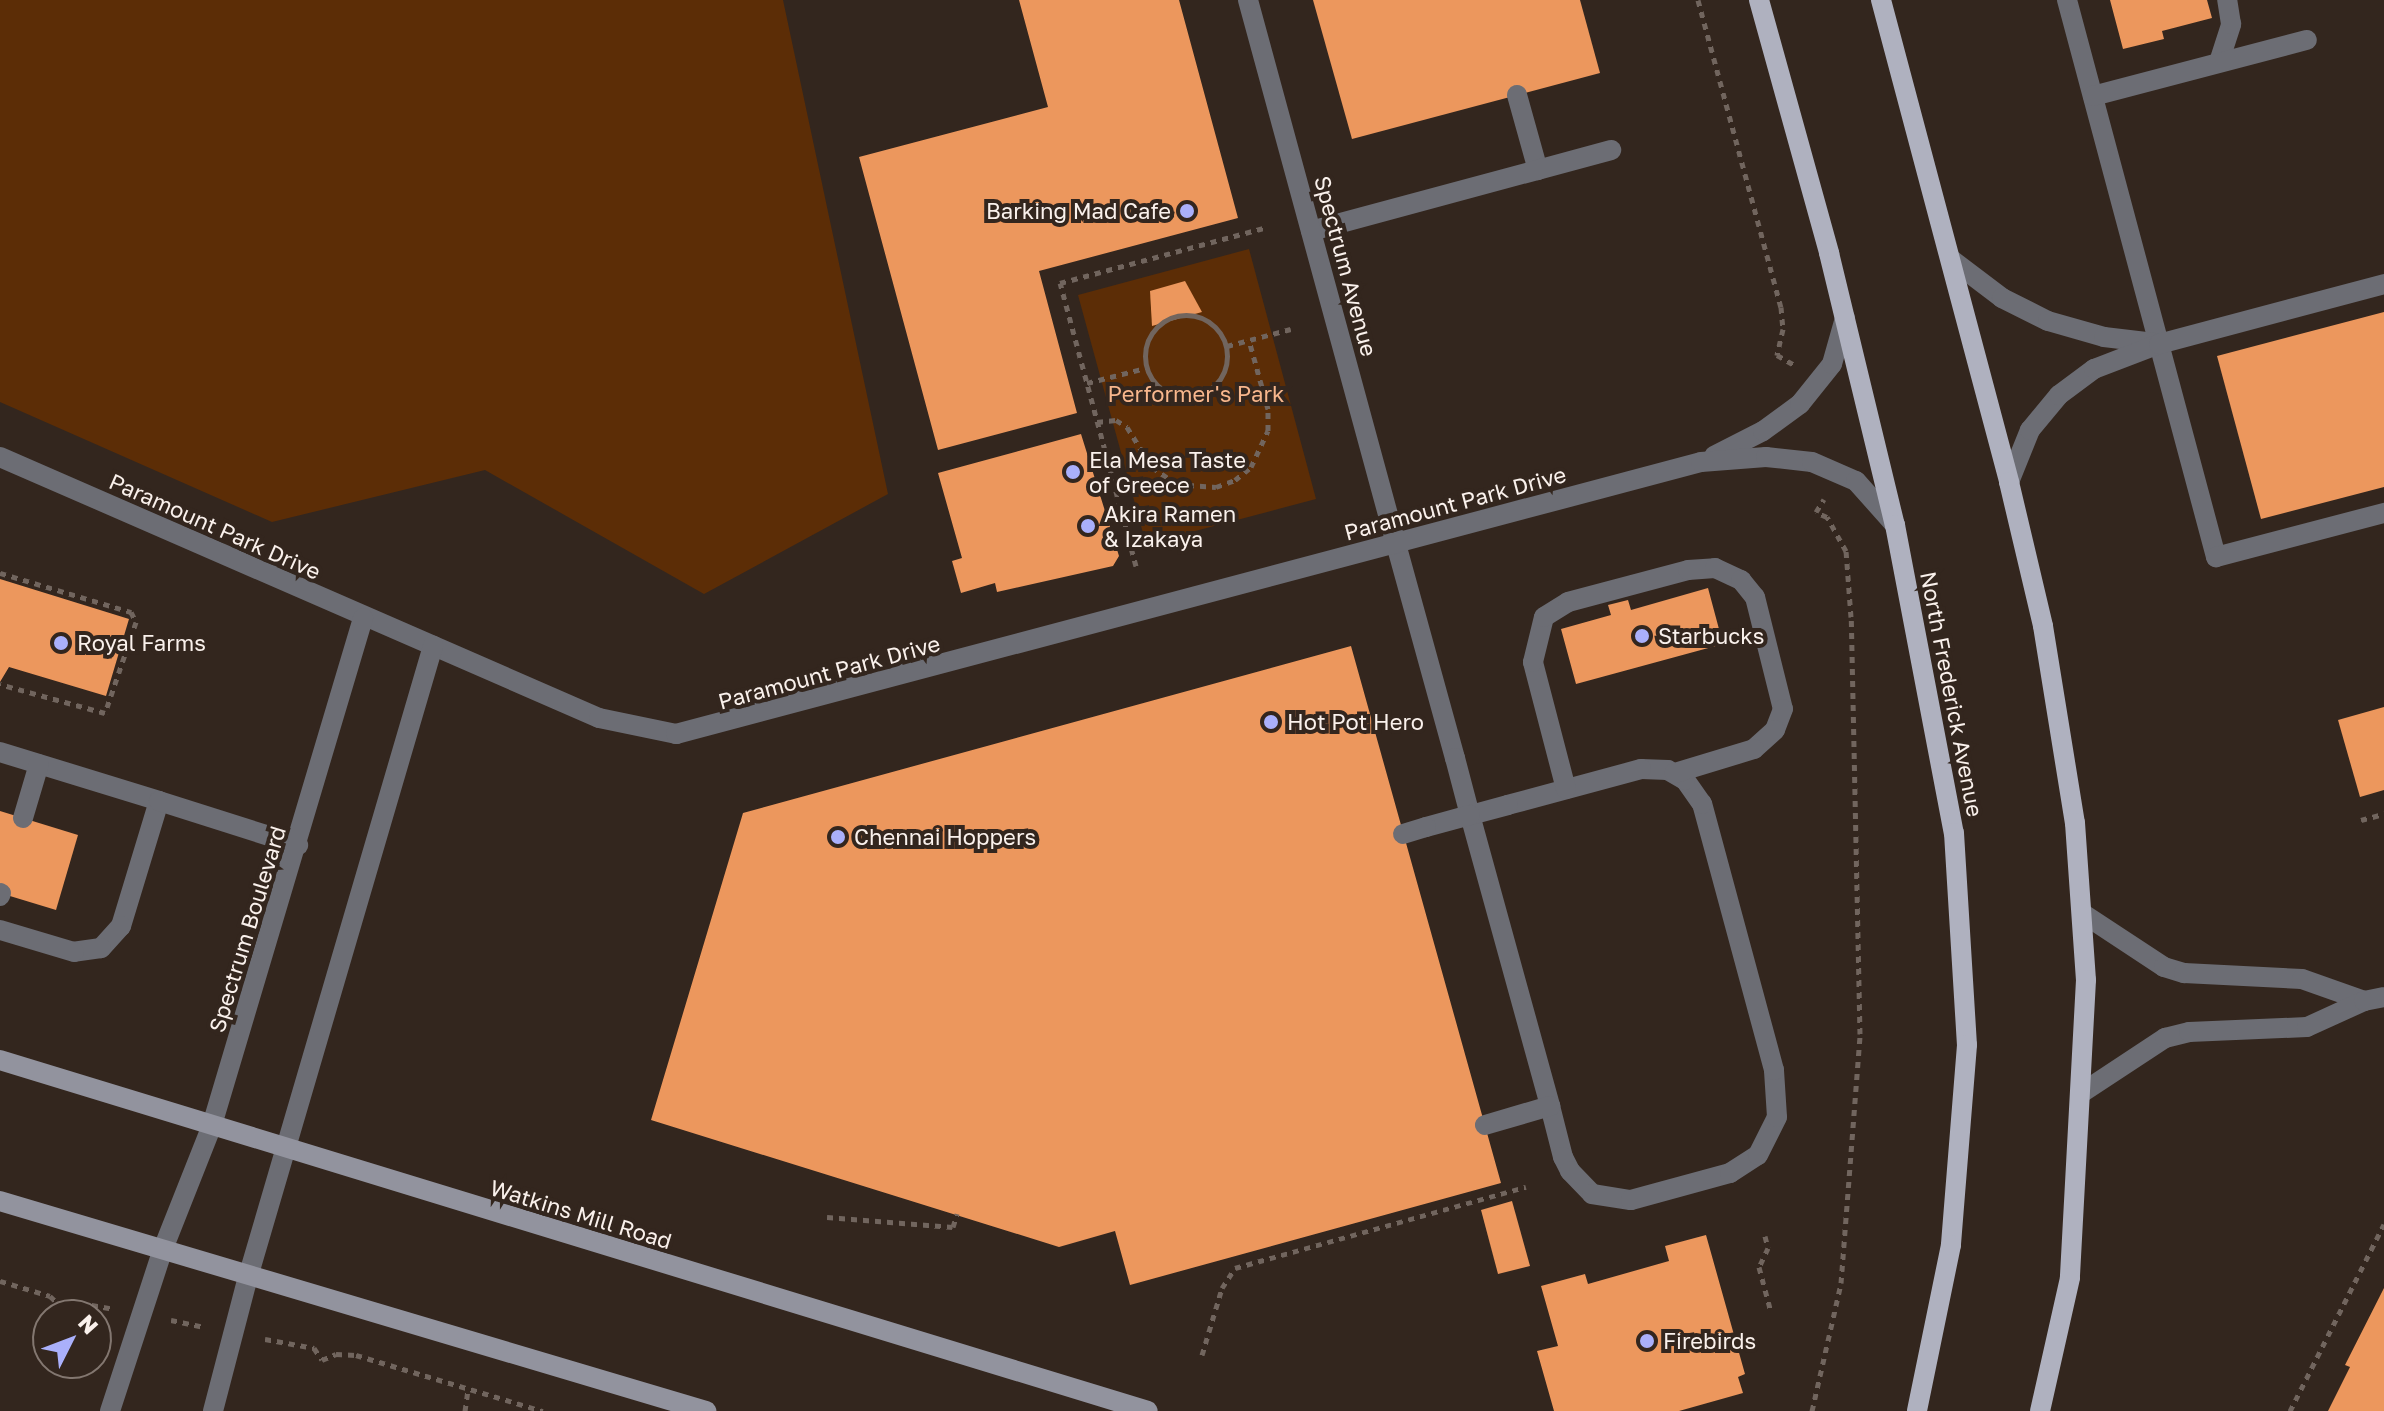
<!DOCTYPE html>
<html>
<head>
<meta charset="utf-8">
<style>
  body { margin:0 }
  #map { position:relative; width:2384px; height:1411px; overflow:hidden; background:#33261e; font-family:"Golos Text",sans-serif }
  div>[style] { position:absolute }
  .green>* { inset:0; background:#5c2d06 }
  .building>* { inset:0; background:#ec975d }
  .path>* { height:5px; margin-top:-2.5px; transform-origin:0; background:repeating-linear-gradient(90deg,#71655e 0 6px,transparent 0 12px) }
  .path>.ring { margin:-2.5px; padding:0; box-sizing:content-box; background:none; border:5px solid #71655e; border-radius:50% }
  .service>* { height:20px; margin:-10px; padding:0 10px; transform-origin:10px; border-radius:10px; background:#6c6d74 }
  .minor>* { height:20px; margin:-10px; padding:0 10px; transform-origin:10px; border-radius:10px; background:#6c6d74 }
  .secondary>* { height:20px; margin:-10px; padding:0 10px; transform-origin:10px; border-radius:10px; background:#92939e }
  .primary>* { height:20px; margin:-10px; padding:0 10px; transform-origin:10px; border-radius:10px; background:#afb1bf }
  .dots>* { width:22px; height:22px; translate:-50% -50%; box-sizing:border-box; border:4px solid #33261e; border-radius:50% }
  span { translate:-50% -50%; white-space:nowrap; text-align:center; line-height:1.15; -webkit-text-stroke:8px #33261e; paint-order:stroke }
  .poi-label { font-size:22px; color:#faf1ec }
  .right { translate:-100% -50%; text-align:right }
  .left { translate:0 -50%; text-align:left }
  .street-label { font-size:22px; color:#faf1ec }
  .park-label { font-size:22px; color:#f8b78d }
  .north { position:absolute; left:32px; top:1299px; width:80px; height:80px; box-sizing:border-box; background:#33261e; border:2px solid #837770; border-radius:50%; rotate:48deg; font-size:22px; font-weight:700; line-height:32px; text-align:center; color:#faf1ec }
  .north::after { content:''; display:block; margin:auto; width:28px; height:36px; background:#aab0fb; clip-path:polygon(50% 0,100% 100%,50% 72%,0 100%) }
</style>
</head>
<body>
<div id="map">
  <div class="green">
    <div style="clip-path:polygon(0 0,783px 0,888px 494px,704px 594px,485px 470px,272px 522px,0 402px)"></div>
    <div style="clip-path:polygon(1249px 249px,1316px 499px,1146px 544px,1078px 295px)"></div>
  </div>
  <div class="building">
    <div style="clip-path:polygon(1019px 0,1179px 0,1238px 218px,1039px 271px,1077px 413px,938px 450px,859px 157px,1048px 107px)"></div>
    <div style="clip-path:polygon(1313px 0,1580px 0,1600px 73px,1352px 139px)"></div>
    <div style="clip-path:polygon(2110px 0,2207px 0,2212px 18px,2162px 31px,2164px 39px,2123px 49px)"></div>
    <div style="clip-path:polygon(1185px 281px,1202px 312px,1152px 326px,1150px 291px)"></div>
    <div style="clip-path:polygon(2384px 312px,2384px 487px,2261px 519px,2217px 356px)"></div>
    <div style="clip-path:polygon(1081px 434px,1119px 556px,1113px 566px,997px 592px,995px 583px,961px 593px,952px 561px,962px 558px,938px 473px)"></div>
    <div style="clip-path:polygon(0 579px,129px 619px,106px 696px,9px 667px,0 682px)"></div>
    <div style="clip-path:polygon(1708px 588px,1723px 644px,1576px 684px,1561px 629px,1611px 615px,1608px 605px,1628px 600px,1631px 610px)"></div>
    <div style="clip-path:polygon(1351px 646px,1501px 1183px,1130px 1285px,1115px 1231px,1059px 1247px,651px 1120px,743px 813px)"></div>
    <div style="clip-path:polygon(2384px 707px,2384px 790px,2360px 797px,2338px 720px)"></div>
    <div style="clip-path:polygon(0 811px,78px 835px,56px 910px,0 893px)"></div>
    <div style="clip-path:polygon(1512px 1201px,1530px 1266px,1498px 1274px,1481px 1210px)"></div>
    <div style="clip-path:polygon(1706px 1235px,1745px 1374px,1738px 1377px,1743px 1393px,1679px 1411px,1554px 1411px,1537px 1351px,1558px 1346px,1541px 1286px,1585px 1274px,1588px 1284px,1669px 1261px,1665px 1246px)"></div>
    <div style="clip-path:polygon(2384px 1288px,2384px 1411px,2328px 1411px,2350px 1367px,2345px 1365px)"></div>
  </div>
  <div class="path">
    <div style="left:1698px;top:0;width:318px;rotate:74.9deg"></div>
    <div style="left:1781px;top:307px;width:22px;rotate:85deg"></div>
    <div style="left:1783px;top:329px;width:27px;rotate:103deg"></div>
    <div style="left:1777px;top:355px;width:20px;rotate:30deg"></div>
    <div class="ring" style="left:1145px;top:315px;width:77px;height:77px"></div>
    <div style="left:1227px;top:346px;width:66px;rotate:-14.9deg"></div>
    <div style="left:1087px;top:383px;width:61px;rotate:-14.3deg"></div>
    <div style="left:1097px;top:422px;width:19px;rotate:-6deg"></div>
    <div style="left:1116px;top:420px;width:13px;rotate:32deg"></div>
    <div style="left:1127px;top:427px;width:47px;rotate:58deg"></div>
    <div style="left:1152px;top:467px;width:29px;rotate:35deg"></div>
    <div style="left:1176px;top:484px;width:40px;rotate:4.3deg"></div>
    <div style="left:1216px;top:487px;width:20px;rotate:-20deg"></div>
    <div style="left:1235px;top:480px;width:21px;rotate:-39deg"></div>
    <div style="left:1251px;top:467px;width:40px;rotate:-65deg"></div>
    <div style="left:1268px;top:431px;width:22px;rotate:-90deg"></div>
    <div style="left:1268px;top:409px;width:72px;rotate:-105.4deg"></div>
    <div style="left:1136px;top:566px;width:293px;rotate:-105deg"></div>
    <div style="left:1060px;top:283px;width:211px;rotate:-15.1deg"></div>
    <div style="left:0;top:573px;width:137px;rotate:16.6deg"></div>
    <div style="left:131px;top:612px;width:11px;rotate:63deg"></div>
    <div style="left:136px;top:622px;width:96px;rotate:108.8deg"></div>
    <div style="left:105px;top:713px;width:109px;rotate:-164.6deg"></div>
    <div style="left:2361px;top:820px;width:24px;rotate:-15deg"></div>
    <div style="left:827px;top:1217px;width:126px;rotate:4.5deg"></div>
    <div style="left:953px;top:1227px;width:14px;rotate:-73deg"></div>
    <div style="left:1765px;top:1236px;width:12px;rotate:76deg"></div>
    <div style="left:1768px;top:1248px;width:21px;rotate:115deg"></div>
    <div style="left:1759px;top:1267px;width:47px;rotate:75.1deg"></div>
    <div style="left:0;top:1281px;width:52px;rotate:16.7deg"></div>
    <div style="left:50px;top:1296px;width:25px;rotate:43deg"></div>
    <div style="left:68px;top:1313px;width:16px;rotate:-40deg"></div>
    <div style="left:80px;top:1303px;width:35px;rotate:10deg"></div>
    <div style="left:171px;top:1320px;width:34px;rotate:12deg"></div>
    <div style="left:265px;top:1339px;width:50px;rotate:10.4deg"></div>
    <div style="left:314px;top:1348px;width:14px;rotate:56deg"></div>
    <div style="left:322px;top:1360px;width:15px;rotate:-23deg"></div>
    <div style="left:336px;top:1354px;width:20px;rotate:3deg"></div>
    <div style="left:356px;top:1355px;width:195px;rotate:16.7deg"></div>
    <div style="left:1202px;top:1355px;width:70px;rotate:-73.4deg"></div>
    <div style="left:1222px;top:1288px;width:24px;rotate:-57deg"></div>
    <div style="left:1235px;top:1268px;width:302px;rotate:-15.6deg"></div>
    <div style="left:465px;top:1411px;width:22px;rotate:-82deg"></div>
    <div style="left:1812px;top:1411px;width:131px;rotate:-77.2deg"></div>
    <div style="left:1841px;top:1283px;width:250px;rotate:-85.6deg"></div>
    <div style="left:1860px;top:1034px;width:417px;rotate:-91.2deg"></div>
    <div style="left:1851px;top:617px;width:66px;rotate:-94.3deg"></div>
    <div style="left:1846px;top:551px;width:39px;rotate:-119deg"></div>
    <div style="left:1827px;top:517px;width:12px;rotate:-156deg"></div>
    <div style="left:1816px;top:512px;width:15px;rotate:-58deg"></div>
    <div style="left:2290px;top:1411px;width:209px;rotate:-63.3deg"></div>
  </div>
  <div class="service">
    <div style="left:2067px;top:0;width:577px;rotate:75.02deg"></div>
    <div style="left:2216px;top:557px;width:174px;rotate:-14.7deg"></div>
    <div style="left:2219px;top:62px;width:40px;rotate:-72deg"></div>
    <div style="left:2231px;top:24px;width:24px;rotate:-99deg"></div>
    <div style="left:1517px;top:95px;width:78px;rotate:74.4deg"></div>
    <div style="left:2093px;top:96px;width:221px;rotate:-14.7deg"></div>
    <div style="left:1311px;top:231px;width:311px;rotate:-15.1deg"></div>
    <div style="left:1952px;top:260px;width:63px;rotate:37.2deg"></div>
    <div style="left:2002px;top:298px;width:51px;rotate:26.6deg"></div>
    <div style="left:2048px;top:321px;width:58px;rotate:15.9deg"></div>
    <div style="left:2104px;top:337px;width:51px;rotate:6.7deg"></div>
    <div style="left:2009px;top:482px;width:56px;rotate:-68deg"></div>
    <div style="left:2030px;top:430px;width:45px;rotate:-50.4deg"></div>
    <div style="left:2059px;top:395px;width:44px;rotate:-36.6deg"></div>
    <div style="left:2094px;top:369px;width:70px;rotate:-21deg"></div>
    <div style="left:2159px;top:344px;width:233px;rotate:-14.9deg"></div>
    <div style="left:1396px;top:544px;width:222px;rotate:74.6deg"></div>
    <div style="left:1455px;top:758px;width:59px;rotate:75.3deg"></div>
    <div style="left:1470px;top:815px;width:302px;rotate:74.6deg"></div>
    <div style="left:1550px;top:1106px;width:53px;rotate:75.7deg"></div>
    <div style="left:1563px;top:1157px;width:16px;rotate:63deg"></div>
    <div style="left:1570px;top:1171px;width:32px;rotate:46deg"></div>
    <div style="left:1592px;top:1194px;width:39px;rotate:9deg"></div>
    <div style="left:1631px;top:1200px;width:103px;rotate:-15.3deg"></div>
    <div style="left:1730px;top:1173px;width:33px;rotate:-33deg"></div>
    <div style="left:1758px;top:1155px;width:42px;rotate:-63.4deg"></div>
    <div style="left:1777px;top:1117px;width:47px;rotate:-93.7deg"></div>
    <div style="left:1774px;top:1070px;width:276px;rotate:-105.1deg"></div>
    <div style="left:1702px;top:804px;width:29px;rotate:-125deg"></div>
    <div style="left:1685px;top:780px;width:20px;rotate:-150deg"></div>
    <div style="left:1668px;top:770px;width:27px;rotate:-178deg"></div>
    <div style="left:1641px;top:769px;width:138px;rotate:164.9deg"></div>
    <div style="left:1508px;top:805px;width:39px;rotate:165deg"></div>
    <div style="left:1470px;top:815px;width:46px;rotate:164.7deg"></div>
    <div style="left:1426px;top:827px;width:24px;rotate:163deg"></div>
    <div style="left:0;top:752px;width:166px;rotate:17.1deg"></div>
    <div style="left:159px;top:801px;width:131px;rotate:106.9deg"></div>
    <div style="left:121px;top:926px;width:30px;rotate:132deg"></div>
    <div style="left:101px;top:948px;width:27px;rotate:172deg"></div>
    <div style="left:74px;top:952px;width:77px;rotate:-163.4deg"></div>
    <div style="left:1566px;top:789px;width:131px;rotate:-104.6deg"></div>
    <div style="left:1533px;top:662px;width:46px;rotate:-76.3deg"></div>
    <div style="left:1544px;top:617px;width:28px;rotate:-32deg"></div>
    <div style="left:1568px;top:602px;width:124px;rotate:-14.9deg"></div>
    <div style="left:1688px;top:570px;width:27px;rotate:-4deg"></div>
    <div style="left:1715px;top:568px;width:29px;rotate:25deg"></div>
    <div style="left:1741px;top:580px;width:22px;rotate:51deg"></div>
    <div style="left:1755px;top:597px;width:115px;rotate:76deg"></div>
    <div style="left:1783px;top:709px;width:22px;rotate:111deg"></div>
    <div style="left:1775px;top:730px;width:28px;rotate:138deg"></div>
    <div style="left:1754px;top:749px;width:83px;rotate:163.1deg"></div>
    <div style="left:159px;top:801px;width:146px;rotate:17.6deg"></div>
    <div style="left:23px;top:818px;width:56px;rotate:-73.5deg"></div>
    <div style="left:0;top:896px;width:3px;rotate:-72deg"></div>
    <div style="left:1485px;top:1125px;width:68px;rotate:-16.3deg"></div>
    <div style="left:110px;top:1411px;width:170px;rotate:-71.9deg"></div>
    <div style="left:213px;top:1411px;width:138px;rotate:-75.4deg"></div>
  </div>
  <div class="minor">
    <div style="left:1248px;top:0;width:564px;rotate:74.78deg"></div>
    <div style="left:1714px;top:456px;width:55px;rotate:-27deg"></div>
    <div style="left:1763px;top:431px;width:46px;rotate:-36.1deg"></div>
    <div style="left:1800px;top:404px;width:51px;rotate:-51.3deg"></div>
    <div style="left:1832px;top:364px;width:48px;rotate:-74.2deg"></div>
    <div style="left:0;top:457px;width:653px;rotate:23.54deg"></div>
    <div style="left:599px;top:718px;width:79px;rotate:11.7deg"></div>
    <div style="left:676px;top:734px;width:1060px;rotate:-14.86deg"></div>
    <div style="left:1701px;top:462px;width:65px;rotate:-4.4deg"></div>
    <div style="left:1766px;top:457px;width:46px;rotate:6.2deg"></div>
    <div style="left:1812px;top:462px;width:48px;rotate:23.4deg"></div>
    <div style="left:1856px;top:481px;width:59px;rotate:48.4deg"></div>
    <div style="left:2082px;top:913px;width:98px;rotate:33.4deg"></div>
    <div style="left:2164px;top:967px;width:21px;rotate:17deg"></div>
    <div style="left:2184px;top:973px;width:118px;rotate:2.9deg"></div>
    <div style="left:2302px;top:979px;width:66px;rotate:19.5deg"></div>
    <div style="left:2080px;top:1094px;width:102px;rotate:-33.4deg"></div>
    <div style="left:2165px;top:1038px;width:25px;rotate:-14deg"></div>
    <div style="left:2189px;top:1032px;width:118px;rotate:-2.4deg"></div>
    <div style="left:2307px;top:1027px;width:63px;rotate:-24.5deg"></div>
    <div style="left:2364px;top:1001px;width:20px;rotate:-11deg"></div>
    <div style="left:163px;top:1249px;width:133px;rotate:-68.4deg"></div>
    <div style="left:212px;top:1125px;width:529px;rotate:-73.41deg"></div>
    <div style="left:248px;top:1277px;width:658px;rotate:-73.66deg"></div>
  </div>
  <div class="secondary">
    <div style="left:0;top:1060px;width:1200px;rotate:17deg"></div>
    <div style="left:0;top:1201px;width:737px;rotate:16.57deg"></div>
  </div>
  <div class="primary">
    <div style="left:1759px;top:0;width:263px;rotate:74.5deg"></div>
    <div style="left:1829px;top:253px;width:280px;rotate:76.4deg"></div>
    <div style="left:1895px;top:525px;width:314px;rotate:79.2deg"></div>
    <div style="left:1954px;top:833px;width:212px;rotate:86.5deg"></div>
    <div style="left:1967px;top:1045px;width:201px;rotate:94.6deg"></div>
    <div style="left:1951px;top:1245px;width:169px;rotate:101.6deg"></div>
    <div style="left:1881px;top:0;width:499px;rotate:75.1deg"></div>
    <div style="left:2009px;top:482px;width:148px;rotate:76.7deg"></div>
    <div style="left:2043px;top:626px;width:200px;rotate:80.8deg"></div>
    <div style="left:2075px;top:823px;width:157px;rotate:86deg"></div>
    <div style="left:2086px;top:980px;width:298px;rotate:93.1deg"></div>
    <div style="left:2070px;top:1278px;width:136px;rotate:102.7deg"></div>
  </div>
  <div class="dots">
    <div style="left:1187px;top:211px;background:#aab0fb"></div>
    <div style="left:1073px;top:472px;background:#aab0fb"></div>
    <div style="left:1088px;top:526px;background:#aab0fb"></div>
    <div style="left:1642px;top:636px;background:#aab0fb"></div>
    <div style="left:61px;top:643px;background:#aab0fb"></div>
    <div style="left:1271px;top:722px;background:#aab0fb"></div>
    <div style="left:838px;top:837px;background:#aab0fb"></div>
    <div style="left:1647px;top:1341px;background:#aab0fb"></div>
  </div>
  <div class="poi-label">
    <span class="right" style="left:1171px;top:211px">Barking Mad Cafe</span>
    <span class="left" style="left:1089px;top:472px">Ela Mesa Taste<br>of Greece</span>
    <span class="left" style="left:1104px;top:526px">Akira Ramen<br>&amp; Izakaya</span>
    <span class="left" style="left:1658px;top:636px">Starbucks</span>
    <span class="left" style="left:77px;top:643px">Royal Farms</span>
    <span class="left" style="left:1287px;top:722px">Hot Pot Hero</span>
    <span class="left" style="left:854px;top:837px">Chennai Hoppers</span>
    <span class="left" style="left:1663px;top:1341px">Firebirds</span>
  </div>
  <div class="street-label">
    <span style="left:1346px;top:266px;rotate:75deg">Spectrum Avenue</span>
    <span style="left:1455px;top:503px;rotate:-15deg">Paramount Park Drive</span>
    <span style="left:215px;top:526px;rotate:24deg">Paramount Park Drive</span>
    <span style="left:829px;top:672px;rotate:-15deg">Paramount Park Drive</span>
    <span style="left:1952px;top:694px;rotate:79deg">North Frederick Avenue</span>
    <span style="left:247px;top:929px;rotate:-73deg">Spectrum Boulevard</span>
    <span style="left:581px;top:1214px;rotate:17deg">Watkins Mill Road</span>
  </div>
  <div class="park-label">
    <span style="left:1196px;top:394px">Performer's Park</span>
  </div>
  <div class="north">N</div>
</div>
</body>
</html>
